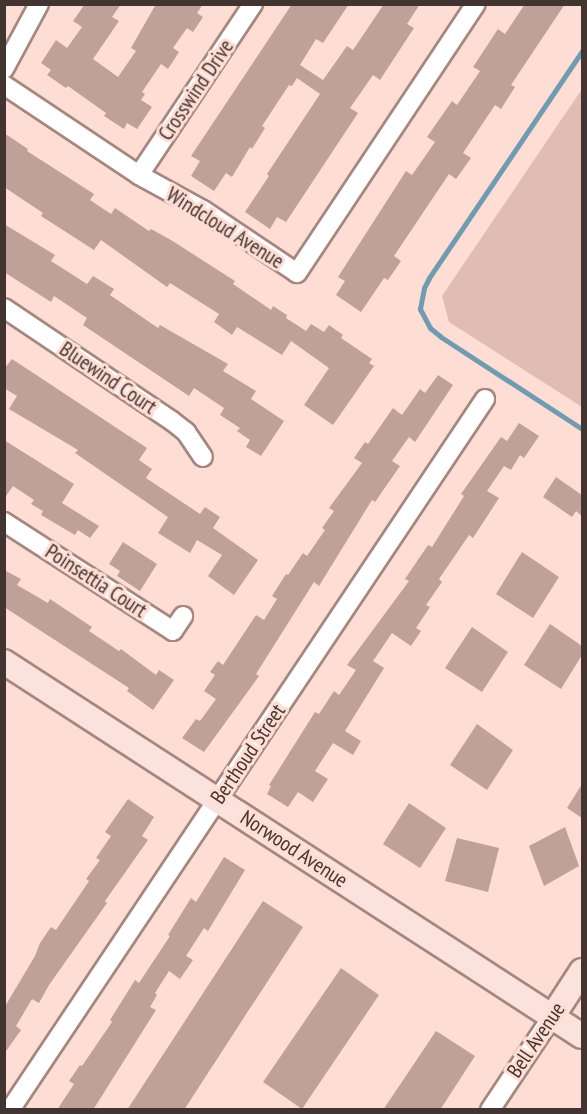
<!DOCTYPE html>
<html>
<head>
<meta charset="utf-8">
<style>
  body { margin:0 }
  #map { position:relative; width:587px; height:1114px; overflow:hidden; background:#feddd4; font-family:"PT Sans Narrow",sans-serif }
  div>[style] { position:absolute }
  .green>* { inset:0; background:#e0bcb3 }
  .stream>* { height:5px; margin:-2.5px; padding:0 2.5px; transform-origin:2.5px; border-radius:2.5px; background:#709bb1 }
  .building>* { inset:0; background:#c0a198 }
  .roads { filter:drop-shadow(2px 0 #a5877f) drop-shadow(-2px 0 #a5877f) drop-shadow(0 2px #a5877f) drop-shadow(0 -2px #a5877f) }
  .minor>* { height:18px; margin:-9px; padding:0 9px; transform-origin:9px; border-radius:9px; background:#fff }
  .secondary>* { height:24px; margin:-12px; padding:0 12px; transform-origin:12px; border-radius:12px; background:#fbe2dc }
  span { translate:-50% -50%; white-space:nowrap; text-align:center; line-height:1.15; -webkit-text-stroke:6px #feddd4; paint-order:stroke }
  .street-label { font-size:21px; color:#423531 }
  .frame { position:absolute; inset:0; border:6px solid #423531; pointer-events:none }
</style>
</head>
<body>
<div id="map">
  <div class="green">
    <div style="clip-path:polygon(582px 89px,582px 407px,449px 322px,442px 296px)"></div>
  </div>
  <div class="stream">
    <div style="left:582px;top:51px;width:274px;rotate:124deg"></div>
    <div style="left:429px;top:278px;width:11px;rotate:117deg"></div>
    <div style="left:424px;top:288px;width:21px;rotate:101deg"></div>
    <div style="left:420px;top:309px;width:21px;rotate:62deg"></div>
    <div style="left:430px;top:328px;width:14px;rotate:39deg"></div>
    <div style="left:441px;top:337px;width:168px;rotate:33.1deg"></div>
  </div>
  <div class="building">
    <div style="clip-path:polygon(85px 4px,121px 4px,112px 17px,119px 21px,93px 59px,118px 77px,136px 51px,131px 48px,156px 4px,203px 4px,197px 13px,203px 17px,193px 32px,187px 28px,173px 48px,179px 52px,168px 69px,161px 64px,142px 92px,145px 94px,141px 100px,152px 107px,137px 129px,127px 123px,124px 129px,104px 116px,106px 113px,68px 86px,66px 88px,47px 75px,51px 70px,41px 63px,56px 40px,67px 48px,82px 27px,73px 21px)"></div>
    <div style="clip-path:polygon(292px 4px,349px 4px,323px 43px,316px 39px,300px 65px,323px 80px,347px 46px,353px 50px,384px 4px,420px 4px,407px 24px,414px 28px,380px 80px,373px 75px,350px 108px,358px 113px,286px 222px,277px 217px,270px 229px,245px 212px,269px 176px,267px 174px,320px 94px,297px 78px,292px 86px,289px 85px,262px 126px,265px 128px,252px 149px,250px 147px,232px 177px,226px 173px,214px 191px,191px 176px,200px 161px,191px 156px)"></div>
    <div style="clip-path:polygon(525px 4px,565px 4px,511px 85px,515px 87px,501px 109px,495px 105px,463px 153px,471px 158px,456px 179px,449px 174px,394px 256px,401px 261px,388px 280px,384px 278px,361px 312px,336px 295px,345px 281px,338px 277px,406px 171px,412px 175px,435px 142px,427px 137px,452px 101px,457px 105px,480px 71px,473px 67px,498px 29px,505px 34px)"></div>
    <div style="clip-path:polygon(4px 133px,28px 149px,27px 151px,94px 194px,90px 200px,111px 214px,115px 208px,149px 231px,151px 229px,171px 240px,235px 281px,233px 284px,271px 310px,273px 306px,287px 315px,286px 318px,306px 331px,311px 324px,324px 332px,329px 325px,343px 335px,341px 338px,372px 359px,369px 363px,374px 366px,333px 425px,304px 405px,329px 368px,291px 341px,282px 355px,237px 327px,232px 335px,214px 322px,219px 314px,170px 283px,167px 287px,101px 240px,94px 250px,41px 216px,43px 213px,4px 187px)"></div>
    <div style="clip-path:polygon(4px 224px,55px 255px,51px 261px,87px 284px,93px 276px,114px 289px,110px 295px,158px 328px,160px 325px,228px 364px,223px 371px,256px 391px,251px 399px,284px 421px,261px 456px,246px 447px,250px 440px,237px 431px,240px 428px,220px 415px,224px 408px,194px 388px,189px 396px,83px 325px,87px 318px,54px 296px,51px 302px,4px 272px)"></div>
    <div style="clip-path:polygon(12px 359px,147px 448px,139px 460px,152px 469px,146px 478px,200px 514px,205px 507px,220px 517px,213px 528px,258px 560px,234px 595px,208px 576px,222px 555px,197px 540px,190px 553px,158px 533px,168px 517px,75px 453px,78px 450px,9px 409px,17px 396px,4px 388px,4px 369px)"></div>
    <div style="clip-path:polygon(438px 375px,453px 385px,415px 442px,409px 437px,392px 461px,400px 466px,375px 502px,372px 500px,319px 586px,314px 582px,256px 674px,259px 676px,204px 752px,182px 738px,196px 719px,200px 721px,216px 699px,204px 691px,215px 675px,210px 672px,218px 661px,223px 665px,256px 615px,264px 620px,277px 599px,272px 596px,286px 574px,288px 575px,303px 553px,307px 556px,325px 530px,322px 528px,334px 511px,329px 508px,362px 463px,354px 458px,365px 442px,368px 444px,393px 408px,402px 415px,420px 389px,425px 393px)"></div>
    <div style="clip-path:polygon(519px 423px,539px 436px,524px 458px,520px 455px,511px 470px,504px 466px,487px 491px,499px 498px,473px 538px,469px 535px,439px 579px,442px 582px,426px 605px,430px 607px,416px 628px,421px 631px,411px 646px,392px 633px,373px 661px,384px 668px,345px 731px,361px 741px,353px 755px,333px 743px,315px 771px,328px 779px,313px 802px,298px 792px,288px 807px,267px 794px,271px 786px,269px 785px,315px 712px,319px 714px,334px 691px,339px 695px,356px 670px,347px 665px,409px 581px,405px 579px,428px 545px,432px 547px,464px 496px,461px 494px,501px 437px,507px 441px)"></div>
    <div style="clip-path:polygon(4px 440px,74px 484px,62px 503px,99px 526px,90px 538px,78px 530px,75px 535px,41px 515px,43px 511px,31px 504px,34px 500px,13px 486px,4px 499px)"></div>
    <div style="clip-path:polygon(556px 477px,582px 495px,582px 516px,576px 511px,572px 517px,543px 497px)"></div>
    <div style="clip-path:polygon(123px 542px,157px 564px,140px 591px,117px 576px,120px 571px,109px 564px)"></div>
    <div style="clip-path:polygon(522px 552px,559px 577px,533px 618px,496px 594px)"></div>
    <div style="clip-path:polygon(4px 570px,21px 579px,17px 585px,48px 603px,50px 599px,92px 627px,89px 631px,119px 651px,121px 649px,156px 675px,159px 670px,174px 680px,153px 710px,127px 691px,129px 688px,4px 607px)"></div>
    <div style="clip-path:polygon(550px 624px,582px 646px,582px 655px,561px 689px,524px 665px)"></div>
    <div style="clip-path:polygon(472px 627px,508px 652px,482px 692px,445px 668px)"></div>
    <div style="clip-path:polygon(477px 724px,513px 750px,487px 790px,450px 765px)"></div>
    <div style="clip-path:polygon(582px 784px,582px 818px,567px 808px)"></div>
    <div style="clip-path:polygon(128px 799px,154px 817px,142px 836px,148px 840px,105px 901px,107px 903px,49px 985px,39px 1003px,32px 999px,16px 1026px,21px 1030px,4px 1054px,4px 1008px,35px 956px,40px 943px,51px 927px,56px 930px,89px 881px,86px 879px,100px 860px,96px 858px,111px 836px,105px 832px)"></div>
    <div style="clip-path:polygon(409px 803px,446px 828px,420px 868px,383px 844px)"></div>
    <div style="clip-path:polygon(565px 827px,579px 866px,544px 886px,529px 846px)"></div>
    <div style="clip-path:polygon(457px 838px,499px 848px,488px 892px,445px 881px)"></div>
    <div style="clip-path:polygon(224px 857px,245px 870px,208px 931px,204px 928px,186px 956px,193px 960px,180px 979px,169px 971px,155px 993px,157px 995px,150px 1007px,156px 1010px,93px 1110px,57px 1110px,74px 1084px,69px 1081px,80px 1065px,82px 1066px,112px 1022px,110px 1020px,135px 980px,139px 983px,170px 936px,168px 935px,191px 898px,196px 902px)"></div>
    <div style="clip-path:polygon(263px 901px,303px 927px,243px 1019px,184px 1110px,127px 1110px)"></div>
    <div style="clip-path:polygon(341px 968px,379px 995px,302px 1109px,263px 1082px)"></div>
    <div style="clip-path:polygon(436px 1031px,475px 1056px,440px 1110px,383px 1110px)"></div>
  </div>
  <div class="roads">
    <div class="minor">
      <div style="left:4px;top:69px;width:74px;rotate:-61.7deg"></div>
      <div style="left:4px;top:85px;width:162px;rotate:33.7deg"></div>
      <div style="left:139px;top:175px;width:73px;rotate:28.7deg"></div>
      <div style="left:203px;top:210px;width:113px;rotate:33.8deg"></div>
      <div style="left:297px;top:273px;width:323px;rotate:-56.4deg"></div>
      <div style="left:139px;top:175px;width:206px;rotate:-56.3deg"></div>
      <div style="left:4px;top:308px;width:202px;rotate:33.9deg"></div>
      <div style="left:172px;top:421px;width:18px;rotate:38deg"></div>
      <div style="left:186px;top:432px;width:30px;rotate:56deg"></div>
      <div style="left:4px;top:522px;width:201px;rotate:32.8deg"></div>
      <div style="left:173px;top:631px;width:18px;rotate:-56deg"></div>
      <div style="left:10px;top:1110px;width:855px;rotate:-56.25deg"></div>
      <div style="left:490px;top:1110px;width:112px;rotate:-56.3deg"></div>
    </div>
    <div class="secondary">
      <div style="left:4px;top:662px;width:688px;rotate:32.91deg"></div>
      <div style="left:552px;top:1017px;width:55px;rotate:-56.9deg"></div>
    </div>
  </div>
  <div class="street-label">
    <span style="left:196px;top:90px;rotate:-56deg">Crosswind Drive</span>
    <span style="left:225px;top:228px;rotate:32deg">Windcloud Avenue</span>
    <span style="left:108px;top:378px;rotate:34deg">Bluewind Court</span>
    <span style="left:96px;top:581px;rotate:33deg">Poinsettia Court</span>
    <span style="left:248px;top:754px;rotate:-56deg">Berthoud Street</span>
    <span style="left:294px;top:849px;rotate:33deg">Norwood Avenue</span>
    <span style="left:536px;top:1040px;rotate:-56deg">Bell Avenue</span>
  </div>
  <div class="frame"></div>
</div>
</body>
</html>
